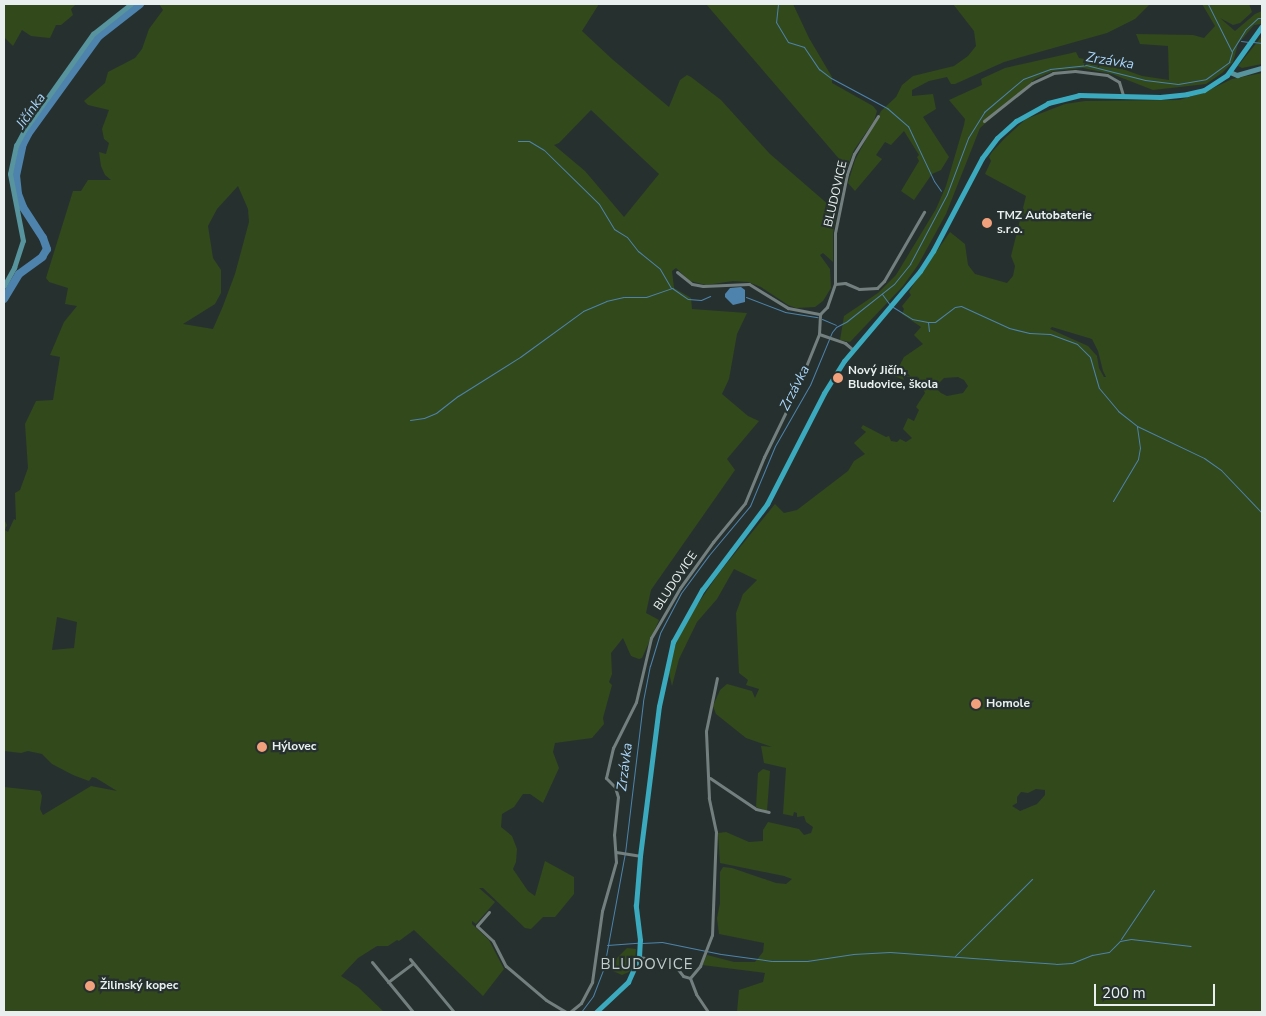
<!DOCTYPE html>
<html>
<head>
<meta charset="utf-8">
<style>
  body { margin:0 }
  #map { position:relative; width:1266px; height:1016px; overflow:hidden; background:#26312f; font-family:"Nunito Sans",sans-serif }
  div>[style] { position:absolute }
  .green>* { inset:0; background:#32491b }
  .water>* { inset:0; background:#4e83ad }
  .stream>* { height:1px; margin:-0.5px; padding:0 0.5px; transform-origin:0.5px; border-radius:0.5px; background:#4e83ad }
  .river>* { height:8px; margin:-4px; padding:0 4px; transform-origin:4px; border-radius:4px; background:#4e83ad }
  .street>* { height:3px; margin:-1.5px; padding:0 1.5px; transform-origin:1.5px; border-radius:1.5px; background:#737f7e }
  .secondary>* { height:4.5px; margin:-2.25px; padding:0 2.25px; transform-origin:2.25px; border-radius:2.25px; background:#57949e }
  .primary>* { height:5px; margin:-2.5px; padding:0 2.5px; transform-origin:2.5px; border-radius:2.5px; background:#3baabe }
  .dots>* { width:14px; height:14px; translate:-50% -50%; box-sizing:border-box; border:2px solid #26312f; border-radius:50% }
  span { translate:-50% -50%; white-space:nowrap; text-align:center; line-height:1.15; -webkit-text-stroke:4.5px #26312f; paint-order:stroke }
  .street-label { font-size:12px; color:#e8efee }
  .poi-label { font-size:12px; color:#e8efee; font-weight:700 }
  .left { translate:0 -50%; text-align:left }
  .water-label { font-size:14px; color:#a9d5fa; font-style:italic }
  .quarter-label { font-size:15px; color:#c2cecd; letter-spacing:1px }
  .frame { position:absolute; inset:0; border:5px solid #e8efee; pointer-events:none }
  .scale { position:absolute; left:1094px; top:984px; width:121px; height:22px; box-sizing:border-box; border:2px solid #e8efee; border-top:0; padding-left:6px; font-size:15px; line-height:18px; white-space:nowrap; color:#e8efee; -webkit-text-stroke:4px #26312f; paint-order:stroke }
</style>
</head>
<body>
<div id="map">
  <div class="green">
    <div style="clip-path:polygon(4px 4px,76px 4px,71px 9px,73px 15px,61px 25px,56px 25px,50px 38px,31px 36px,22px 30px,13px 46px,4px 37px)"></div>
    <div style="clip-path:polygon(evenodd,159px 4px,599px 4px,582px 31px,612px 59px,669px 107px,680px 80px,687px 75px,691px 77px,721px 100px,770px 154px,837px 212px,833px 233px,833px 262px,823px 253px,820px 255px,830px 269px,831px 288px,823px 301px,815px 307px,796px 308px,788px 305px,761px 287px,748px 282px,733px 281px,706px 285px,690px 281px,676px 268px,672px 271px,674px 288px,691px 298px,692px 309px,747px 313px,737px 334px,729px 379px,722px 394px,748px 416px,759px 421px,727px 459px,735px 470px,651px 590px,646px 613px,659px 620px,642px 658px,639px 659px,631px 656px,623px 638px,611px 653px,612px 674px,609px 682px,612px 685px,603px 718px,604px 724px,592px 738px,555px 743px,553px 752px,559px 768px,543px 803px,530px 794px,523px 794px,514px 807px,502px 814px,501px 827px,512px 836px,517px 849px,516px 862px,513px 869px,528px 891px,535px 896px,545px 861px,574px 877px,574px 894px,555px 917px,543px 917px,531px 929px,525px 928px,483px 888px,479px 888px,495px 902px,476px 924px,472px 921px,472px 924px,489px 940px,504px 969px,483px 996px,414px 930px,399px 941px,397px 940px,388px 946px,377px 946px,358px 958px,341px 976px,358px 987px,384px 1012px,4px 1012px,4px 787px,40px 791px,42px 796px,40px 809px,43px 815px,91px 786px,117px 791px,96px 778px,92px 777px,89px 781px,73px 775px,52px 764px,42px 754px,28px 751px,21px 753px,4px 751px,4px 519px,7px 525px,5px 530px,8px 532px,14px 519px,16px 520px,15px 493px,20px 490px,28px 468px,25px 424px,36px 401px,53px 400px,60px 357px,50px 355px,64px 322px,77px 306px,65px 304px,68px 288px,49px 282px,46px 278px,73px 191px,81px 191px,88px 180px,111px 180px,105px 175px,101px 166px,99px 152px,106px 154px,109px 143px,104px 139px,102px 129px,109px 110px,88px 105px,84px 101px,105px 83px,108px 72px,135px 58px,142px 49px,149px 29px,163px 10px,159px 4px,591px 110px,659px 174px,624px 217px,585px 171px,554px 145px,559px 143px,591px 110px,159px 4px,238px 186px,248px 209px,249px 222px,235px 274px,223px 306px,213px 329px,183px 324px,215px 304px,221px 293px,221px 270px,213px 258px,208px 226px,217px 209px,238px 186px,159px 4px,57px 617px,77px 622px,74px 648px,52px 650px,57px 617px)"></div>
    <div style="clip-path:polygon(706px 4px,793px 4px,809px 38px,832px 77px,832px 83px,873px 106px,877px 111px,874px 121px,854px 150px,847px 168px)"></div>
    <div style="clip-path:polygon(953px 4px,1150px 4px,1135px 19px,1107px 33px,1004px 62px,955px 84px,951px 84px,947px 77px,929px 81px,912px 90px,912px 96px,933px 94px,936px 109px,923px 117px,949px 157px,941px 170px,932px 174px,914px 200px,901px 191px,919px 161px,917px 157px,919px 155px,904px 131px,891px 145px,885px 142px,876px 155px,882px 159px,855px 191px,848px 183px,855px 160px,881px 111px,896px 97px,902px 85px,913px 76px,954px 66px,968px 56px,976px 46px,974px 31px)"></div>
    <div style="clip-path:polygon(1202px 4px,1249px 4px,1252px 12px,1240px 23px,1233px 25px,1220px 18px,1235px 31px,1255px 14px,1262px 11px,1261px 24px,1254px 25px,1238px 44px,1233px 62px,1222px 73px,1206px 84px,1153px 90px,1112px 74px,1083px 68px,1053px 71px,1035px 79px,980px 128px,946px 214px,918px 265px,903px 286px,850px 342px,840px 340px,844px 316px,878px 293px,896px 275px,936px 209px,946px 186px,964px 125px,965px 119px,949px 100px,982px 85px,981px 79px,1005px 68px,1076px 52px,1079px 58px,1106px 63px,1142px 76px,1169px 80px,1168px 46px,1140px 44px,1136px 34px,1193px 35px,1204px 38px,1215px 26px)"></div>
    <div style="clip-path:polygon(1262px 36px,1262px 64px,1242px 68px,1238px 66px)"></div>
    <div style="clip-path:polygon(evenodd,1262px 73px,1262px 1012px,737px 1012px,739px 990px,763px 982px,765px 973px,702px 965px,707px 955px,734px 962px,755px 962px,763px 952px,764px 943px,719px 934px,717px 918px,720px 903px,720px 872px,723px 867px,732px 868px,776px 883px,786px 884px,792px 879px,784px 876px,720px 863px,718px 833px,726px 832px,749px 842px,763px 841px,763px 830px,768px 822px,799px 829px,804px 835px,811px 833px,813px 827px,806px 822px,804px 816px,797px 817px,797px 813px,794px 812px,793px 816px,783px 814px,786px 768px,764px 763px,761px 746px,772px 747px,746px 738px,716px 714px,713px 706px,720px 690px,727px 684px,752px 691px,755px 698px,759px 689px,746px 685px,748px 680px,739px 673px,736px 613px,743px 594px,757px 580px,734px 569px,717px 599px,697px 622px,679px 659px,672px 686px,669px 673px,674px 649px,684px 624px,719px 573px,775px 504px,784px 513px,797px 510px,848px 471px,854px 461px,865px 454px,854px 443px,866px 432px,861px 428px,863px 425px,886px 437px,889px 436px,891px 441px,897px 442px,900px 439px,906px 442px,912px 438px,903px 429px,908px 418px,914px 421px,919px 410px,916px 407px,925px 393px,923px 389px,909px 382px,910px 379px,903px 375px,904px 380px,894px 376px,904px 357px,923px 344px,914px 335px,921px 327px,902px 314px,904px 309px,902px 306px,911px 295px,909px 292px,913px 285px,950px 232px,965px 244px,968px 265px,975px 274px,1007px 283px,1013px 276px,1015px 266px,1011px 256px,1026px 196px,985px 174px,991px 161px,989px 157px,992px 152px,1005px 138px,1026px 119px,1065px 104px,1085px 101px,1179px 100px,1203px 93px,1232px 79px,1262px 73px,1052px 327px,1092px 339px,1098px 351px,1103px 371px,1106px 377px,1104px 377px,1099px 368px,1097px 356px,1088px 346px,1050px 329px,1052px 327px,1262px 73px,958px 377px,964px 380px,968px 386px,963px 393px,947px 396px,941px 393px,935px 387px,944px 378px,958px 377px,1262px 73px,1036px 789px,1045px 790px,1045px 795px,1037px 804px,1020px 811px,1012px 806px,1017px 803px,1017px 797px,1021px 792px,1028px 793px,1036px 789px)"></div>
    <div style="clip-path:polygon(763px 769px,770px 771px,767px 811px,756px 807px,758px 773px)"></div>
    <div style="clip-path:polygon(627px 948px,636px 949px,635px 959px,629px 972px,622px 975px,613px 971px,617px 958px)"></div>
  </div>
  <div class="water">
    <div style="clip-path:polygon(741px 287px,745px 290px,745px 302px,733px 305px,725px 297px,725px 294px,730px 288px)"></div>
  </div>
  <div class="stream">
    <div style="left:778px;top:4px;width:18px;rotate:96deg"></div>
    <div style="left:776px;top:22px;width:23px;rotate:59deg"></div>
    <div style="left:788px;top:42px;width:17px;rotate:17deg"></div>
    <div style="left:804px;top:47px;width:27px;rotate:56deg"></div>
    <div style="left:819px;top:69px;width:15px;rotate:37deg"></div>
    <div style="left:831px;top:78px;width:64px;rotate:28.2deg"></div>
    <div style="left:887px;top:108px;width:28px;rotate:41deg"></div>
    <div style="left:908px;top:126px;width:61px;rotate:64.7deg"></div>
    <div style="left:934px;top:181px;width:12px;rotate:55deg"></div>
    <div style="left:1241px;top:41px;width:8px;rotate:7deg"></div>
    <div style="left:1253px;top:42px;width:9px;rotate:6deg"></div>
    <div style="left:1232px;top:51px;width:26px;rotate:-58deg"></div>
    <div style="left:1246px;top:29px;width:16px;rotate:-43deg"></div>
    <div style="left:1258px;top:18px;width:4px"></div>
    <div style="left:518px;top:141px;width:11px"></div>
    <div style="left:529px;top:141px;width:17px;rotate:31deg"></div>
    <div style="left:544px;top:150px;width:77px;rotate:44.5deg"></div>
    <div style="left:599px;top:204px;width:29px;rotate:59deg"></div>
    <div style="left:614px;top:229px;width:15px;rotate:32deg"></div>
    <div style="left:627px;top:237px;width:18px;rotate:52deg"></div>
    <div style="left:638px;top:251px;width:28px;rotate:39deg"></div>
    <div style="left:660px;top:269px;width:22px;rotate:60deg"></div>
    <div style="left:882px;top:294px;width:14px;rotate:54deg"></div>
    <div style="left:746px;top:297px;width:42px;rotate:21deg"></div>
    <div style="left:785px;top:312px;width:33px;rotate:9deg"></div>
    <div style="left:893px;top:307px;width:22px;rotate:32deg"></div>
    <div style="left:912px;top:319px;width:16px;rotate:11deg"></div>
    <div style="left:928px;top:322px;width:7px"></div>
    <div style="left:935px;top:322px;width:25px;rotate:-37deg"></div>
    <div style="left:955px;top:307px;width:6px;rotate:-9deg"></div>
    <div style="left:961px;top:306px;width:53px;rotate:24.6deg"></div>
    <div style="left:1009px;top:328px;width:21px;rotate:14deg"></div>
    <div style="left:1029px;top:333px;width:21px;rotate:3deg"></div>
    <div style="left:1050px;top:334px;width:29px;rotate:20deg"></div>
    <div style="left:1077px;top:344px;width:18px;rotate:45deg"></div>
    <div style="left:1090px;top:357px;width:32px;rotate:74deg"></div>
    <div style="left:1099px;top:388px;width:30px;rotate:50deg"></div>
    <div style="left:1118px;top:411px;width:24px;rotate:38deg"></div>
    <div style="left:1137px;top:426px;width:74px;rotate:25.5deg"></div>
    <div style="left:1204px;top:458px;width:21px;rotate:35deg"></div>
    <div style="left:1221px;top:470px;width:59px;rotate:46.4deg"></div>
    <div style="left:822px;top:319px;width:15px;rotate:23deg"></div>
    <div style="left:928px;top:322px;width:9px;rotate:84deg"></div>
    <div style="left:410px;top:420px;width:14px;rotate:-8deg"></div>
    <div style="left:424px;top:418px;width:13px;rotate:-23deg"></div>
    <div style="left:436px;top:413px;width:28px;rotate:-38deg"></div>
    <div style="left:458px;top:396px;width:73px;rotate:-32.2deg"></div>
    <div style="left:520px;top:357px;width:78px;rotate:-36.1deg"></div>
    <div style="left:583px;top:311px;width:25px;rotate:-23deg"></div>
    <div style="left:606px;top:301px;width:18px;rotate:-13deg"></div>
    <div style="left:624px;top:297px;width:22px"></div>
    <div style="left:646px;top:297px;width:28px;rotate:-19deg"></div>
    <div style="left:672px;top:288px;width:19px;rotate:35deg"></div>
    <div style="left:688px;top:299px;width:13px;rotate:4deg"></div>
    <div style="left:701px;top:300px;width:10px;rotate:-24deg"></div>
    <div style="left:1113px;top:501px;width:49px;rotate:-59.2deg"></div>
    <div style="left:1138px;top:459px;width:11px;rotate:-80deg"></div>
    <div style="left:1140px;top:448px;width:22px;rotate:-98deg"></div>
    <div style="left:1121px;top:939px;width:59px;rotate:-56deg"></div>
    <div style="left:642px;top:943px;width:20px;rotate:-3deg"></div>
    <div style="left:662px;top:942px;width:60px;rotate:11.5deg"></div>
    <div style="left:721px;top:954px;width:51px;rotate:7.8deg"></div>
    <div style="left:772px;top:961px;width:35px"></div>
    <div style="left:807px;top:961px;width:47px;rotate:-8.7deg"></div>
    <div style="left:853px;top:954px;width:37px;rotate:-3deg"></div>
    <div style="left:890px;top:952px;width:166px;rotate:4.1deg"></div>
    <div style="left:1056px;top:964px;width:16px;rotate:-4deg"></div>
    <div style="left:1072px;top:963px;width:22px;rotate:-22deg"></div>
    <div style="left:1092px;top:955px;width:17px;rotate:-10deg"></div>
    <div style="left:1109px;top:952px;width:16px;rotate:-45deg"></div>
    <div style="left:1120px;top:941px;width:11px;rotate:-10deg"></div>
    <div style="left:1131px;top:939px;width:60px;rotate:6.7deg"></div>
    <div style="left:607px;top:945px;width:31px;rotate:-4deg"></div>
    <div style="left:955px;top:956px;width:109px;rotate:-45deg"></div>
    <div style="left:581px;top:1012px;width:20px;rotate:-53deg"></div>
    <div style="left:593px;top:996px;width:31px;rotate:-69deg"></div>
    <div style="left:604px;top:967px;width:116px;rotate:-79.6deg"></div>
    <div style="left:625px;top:853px;width:153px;rotate:-83.2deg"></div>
    <div style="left:643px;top:701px;width:36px;rotate:-79deg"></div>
    <div style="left:650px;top:666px;width:34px;rotate:-73deg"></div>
    <div style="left:660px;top:633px;width:45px;rotate:-62.3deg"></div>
    <div style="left:681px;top:593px;width:47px;rotate:-53.6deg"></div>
    <div style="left:709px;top:555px;width:64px;rotate:-50.1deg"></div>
    <div style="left:750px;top:506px;width:65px;rotate:-67.4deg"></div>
    <div style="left:775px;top:446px;width:70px;rotate:-60.2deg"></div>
    <div style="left:810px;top:385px;width:57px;rotate:-67.5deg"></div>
    <div style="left:832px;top:332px;width:6px;rotate:-51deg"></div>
    <div style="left:836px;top:327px;width:11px;rotate:-27deg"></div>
    <div style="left:846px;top:322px;width:61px;rotate:-38.4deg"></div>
    <div style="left:894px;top:284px;width:26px;rotate:-51deg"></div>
    <div style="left:910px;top:264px;width:79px;rotate:-62.1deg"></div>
    <div style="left:947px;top:194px;width:60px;rotate:-69.4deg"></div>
    <div style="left:968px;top:138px;width:31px;rotate:-58deg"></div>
    <div style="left:984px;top:112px;width:51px;rotate:-40.2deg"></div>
    <div style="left:1023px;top:79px;width:29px;rotate:-20deg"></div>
    <div style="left:1050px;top:69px;width:36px;rotate:-6deg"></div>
    <div style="left:1086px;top:65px;width:61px;rotate:14.3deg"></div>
    <div style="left:1145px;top:80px;width:33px;rotate:7deg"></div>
    <div style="left:1178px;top:84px;width:28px;rotate:-10deg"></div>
    <div style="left:1206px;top:79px;width:29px;rotate:-36deg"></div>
    <div style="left:1229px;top:62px;width:10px;rotate:-73deg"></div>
    <div style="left:1232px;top:52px;width:54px;rotate:-116.6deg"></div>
  </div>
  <div class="river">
    <div style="left:4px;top:299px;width:29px;rotate:-59deg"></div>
    <div style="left:19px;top:274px;width:29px;rotate:-36deg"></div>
    <div style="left:42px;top:257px;width:9px;rotate:-58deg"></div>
    <div style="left:47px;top:249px;width:12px;rotate:-110deg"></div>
    <div style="left:43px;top:238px;width:37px;rotate:-123deg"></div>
    <div style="left:23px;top:207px;width:14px;rotate:-111deg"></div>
    <div style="left:18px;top:194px;width:18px;rotate:-96deg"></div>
    <div style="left:16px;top:176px;width:33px;rotate:-78deg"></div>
    <div style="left:23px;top:144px;width:11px;rotate:-63deg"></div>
    <div style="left:28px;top:134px;width:121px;rotate:-54.1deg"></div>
    <div style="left:99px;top:36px;width:52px;rotate:-38deg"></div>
  </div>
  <div class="street">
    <div style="left:984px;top:121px;width:61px;rotate:-38.4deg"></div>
    <div style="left:1032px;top:83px;width:23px;rotate:-25deg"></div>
    <div style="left:1053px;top:73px;width:22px;rotate:-5deg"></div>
    <div style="left:1075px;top:71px;width:32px;rotate:7deg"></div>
    <div style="left:1107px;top:75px;width:14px;rotate:30deg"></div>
    <div style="left:1119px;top:82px;width:14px;rotate:73deg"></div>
    <div style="left:677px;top:272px;width:19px;rotate:39deg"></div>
    <div style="left:692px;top:284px;width:11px;rotate:10deg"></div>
    <div style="left:703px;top:286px;width:46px;rotate:-2.5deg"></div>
    <div style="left:749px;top:284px;width:46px;rotate:31.6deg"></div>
    <div style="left:788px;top:308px;width:33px;rotate:11deg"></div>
    <div style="left:835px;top:284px;width:10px;rotate:-6deg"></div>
    <div style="left:845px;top:283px;width:15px;rotate:23deg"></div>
    <div style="left:859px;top:289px;width:18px;rotate:-3deg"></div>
    <div style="left:877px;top:288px;width:10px;rotate:-45deg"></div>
    <div style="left:884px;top:281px;width:80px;rotate:-59.9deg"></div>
    <div style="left:819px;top:334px;width:28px;rotate:19deg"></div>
    <div style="left:845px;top:343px;width:11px;rotate:41deg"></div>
    <div style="left:710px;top:778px;width:55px;rotate:34deg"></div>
    <div style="left:756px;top:809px;width:13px;rotate:13deg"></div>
    <div style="left:616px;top:852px;width:24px;rotate:9deg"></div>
    <div style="left:489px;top:912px;width:18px;rotate:131deg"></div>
    <div style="left:477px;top:926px;width:22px;rotate:43deg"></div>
    <div style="left:493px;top:941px;width:28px;rotate:63deg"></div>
    <div style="left:506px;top:966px;width:52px;rotate:40.4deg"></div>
    <div style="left:546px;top:1000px;width:23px;rotate:31deg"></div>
    <div style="left:639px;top:957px;width:35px;rotate:10deg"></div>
    <div style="left:673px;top:963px;width:16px;rotate:52deg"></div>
    <div style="left:683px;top:976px;width:7px;rotate:16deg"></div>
    <div style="left:410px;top:959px;width:69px;rotate:50.3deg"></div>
    <div style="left:372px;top:962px;width:65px;rotate:50.6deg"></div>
    <div style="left:690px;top:978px;width:16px;rotate:-50deg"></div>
    <div style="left:700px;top:966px;width:33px;rotate:-69deg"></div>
    <div style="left:712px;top:935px;width:103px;rotate:-87.8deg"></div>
    <div style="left:716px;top:832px;width:35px;rotate:-102deg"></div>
    <div style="left:709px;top:798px;width:67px;rotate:-92.6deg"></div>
    <div style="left:706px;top:731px;width:54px;rotate:-78.3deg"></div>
    <div style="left:690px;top:978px;width:17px;rotate:69deg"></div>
    <div style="left:696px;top:994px;width:22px;rotate:56deg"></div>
    <div style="left:388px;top:982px;width:31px;rotate:-37deg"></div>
    <div style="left:570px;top:1012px;width:14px;rotate:-39deg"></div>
    <div style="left:581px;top:1003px;width:24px;rotate:-62deg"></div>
    <div style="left:592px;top:982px;width:72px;rotate:-82deg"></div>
    <div style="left:602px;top:911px;width:51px;rotate:-74.1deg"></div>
    <div style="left:616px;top:862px;width:27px;rotate:-94deg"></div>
    <div style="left:614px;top:835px;width:38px;rotate:-84deg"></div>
    <div style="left:618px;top:797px;width:10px;rotate:-107deg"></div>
    <div style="left:615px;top:787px;width:13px;rotate:-135deg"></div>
    <div style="left:606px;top:778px;width:31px;rotate:-77deg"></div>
    <div style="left:613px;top:748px;width:51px;rotate:-63.4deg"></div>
    <div style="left:636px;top:702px;width:66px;rotate:-76.8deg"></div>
    <div style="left:651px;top:638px;width:58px;rotate:-59.9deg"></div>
    <div style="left:680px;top:588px;width:57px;rotate:-54.3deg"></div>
    <div style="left:713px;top:542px;width:50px;rotate:-50.6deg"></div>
    <div style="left:745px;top:503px;width:50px;rotate:-67.6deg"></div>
    <div style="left:764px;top:457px;width:73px;rotate:-64.1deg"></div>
    <div style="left:796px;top:391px;width:61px;rotate:-68deg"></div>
    <div style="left:819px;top:334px;width:20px;rotate:-87deg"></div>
    <div style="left:820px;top:314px;width:10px;rotate:-45deg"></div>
    <div style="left:827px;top:307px;width:24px;rotate:-71deg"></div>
    <div style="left:835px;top:284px;width:51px;rotate:-90deg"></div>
    <div style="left:835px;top:233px;width:60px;rotate:-78.5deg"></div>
    <div style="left:847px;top:174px;width:21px;rotate:-71deg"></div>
    <div style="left:854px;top:154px;width:45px;rotate:-57.7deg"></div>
  </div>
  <div class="secondary">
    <div style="left:1230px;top:72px;width:8px;rotate:23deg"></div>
    <div style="left:1237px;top:75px;width:26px;rotate:-16deg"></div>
    <div style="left:4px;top:286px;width:21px;rotate:-61deg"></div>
    <div style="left:14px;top:268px;width:28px;rotate:-72deg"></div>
    <div style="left:23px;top:241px;width:68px;rotate:-101deg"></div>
    <div style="left:10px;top:174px;width:29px;rotate:-78deg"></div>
    <div style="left:16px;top:146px;width:17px;rotate:-62deg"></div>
    <div style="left:24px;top:131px;width:119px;rotate:-54.6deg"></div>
    <div style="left:93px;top:34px;width:48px;rotate:-38.3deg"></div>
  </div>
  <div class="primary">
    <div style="left:596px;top:1012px;width:44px;rotate:-43.2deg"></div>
    <div style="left:628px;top:982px;width:27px;rotate:-66deg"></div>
    <div style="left:639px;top:957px;width:17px;rotate:-87deg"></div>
    <div style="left:640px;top:940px;width:35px;rotate:-97deg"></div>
    <div style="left:636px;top:905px;width:49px;rotate:-85.3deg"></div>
    <div style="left:640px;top:856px;width:151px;rotate:-82.8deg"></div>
    <div style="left:659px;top:706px;width:66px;rotate:-77.7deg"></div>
    <div style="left:673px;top:642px;width:60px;rotate:-60.9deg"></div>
    <div style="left:702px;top:590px;width:108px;rotate:-52.9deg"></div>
    <div style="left:767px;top:504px;width:125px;rotate:-62.8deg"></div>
    <div style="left:824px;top:393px;width:38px;rotate:-58deg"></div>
    <div style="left:844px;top:361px;width:118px;rotate:-49.8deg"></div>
    <div style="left:920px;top:271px;width:24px;rotate:-57deg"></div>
    <div style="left:933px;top:251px;width:105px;rotate:-62.2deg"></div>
    <div style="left:982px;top:158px;width:25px;rotate:-53deg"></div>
    <div style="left:997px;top:138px;width:25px;rotate:-42deg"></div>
    <div style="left:1016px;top:121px;width:37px;rotate:-29deg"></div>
    <div style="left:1048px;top:103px;width:32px;rotate:-14deg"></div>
    <div style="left:1079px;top:95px;width:81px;rotate:1.4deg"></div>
    <div style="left:1160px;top:97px;width:27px;rotate:-6deg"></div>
    <div style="left:1187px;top:94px;width:17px;rotate:-13deg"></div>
    <div style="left:1204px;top:90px;width:27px;rotate:-33deg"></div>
    <div style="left:1227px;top:75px;width:60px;rotate:-54.5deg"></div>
  </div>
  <div class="dots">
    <div style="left:987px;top:223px;background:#f1a17b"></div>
    <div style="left:838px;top:378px;background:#f1a17b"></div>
    <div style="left:976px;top:704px;background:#f1a17b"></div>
    <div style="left:262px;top:747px;background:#f1a17b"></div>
    <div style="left:90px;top:986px;background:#f1a17b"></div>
  </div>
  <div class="street-label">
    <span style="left:836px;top:194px;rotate:-77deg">BLUDOVICE</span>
    <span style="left:676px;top:581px;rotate:-56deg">BLUDOVICE</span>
  </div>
  <div class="poi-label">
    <span class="left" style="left:997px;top:223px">TMZ Autobaterie<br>s.r.o.</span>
    <span class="left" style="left:848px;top:378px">Nový Jičín,<br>Bludovice, škola</span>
    <span class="left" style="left:986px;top:704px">Homole</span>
    <span class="left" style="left:272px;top:747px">Hýlovec</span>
    <span class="left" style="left:100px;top:986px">Žilinský kopec</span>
  </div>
  <div class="water-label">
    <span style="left:1110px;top:61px;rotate:9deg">Zrzávka</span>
    <span style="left:31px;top:111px;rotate:-55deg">Jičínka</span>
    <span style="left:795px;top:388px;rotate:-63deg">Zrzávka</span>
    <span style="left:625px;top:767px;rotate:-83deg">Zrzávka</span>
  </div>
  <div class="quarter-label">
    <span style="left:647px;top:965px">BLUDOVICE</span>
  </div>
  <div class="frame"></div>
  <div class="scale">200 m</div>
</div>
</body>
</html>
